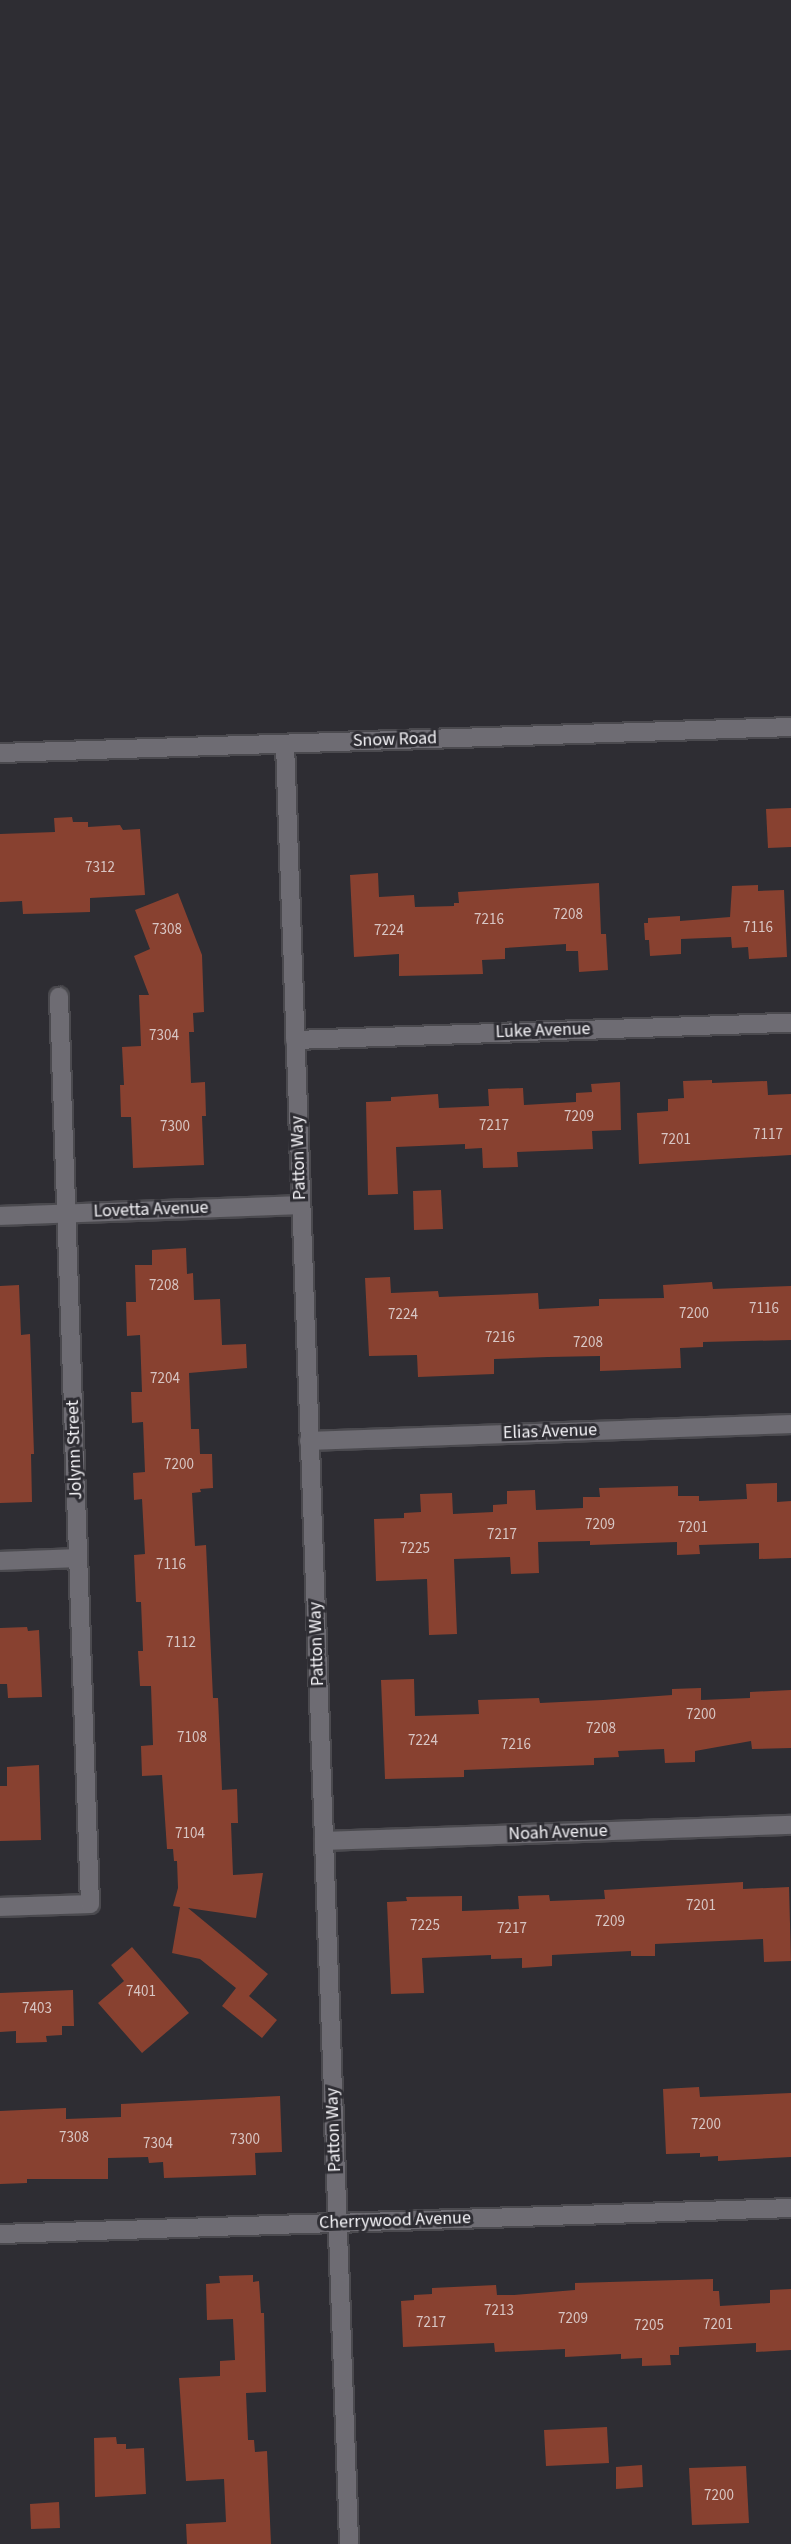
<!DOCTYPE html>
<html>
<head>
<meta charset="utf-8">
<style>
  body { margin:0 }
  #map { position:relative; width:791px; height:2544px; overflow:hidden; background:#2e2d33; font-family:"Source Sans 3",sans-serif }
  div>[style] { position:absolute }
  .building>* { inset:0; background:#884130 }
  .roads { filter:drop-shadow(2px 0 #4b4a4f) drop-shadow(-2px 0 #4b4a4f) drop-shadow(0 2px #4b4a4f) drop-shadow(0 -2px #4b4a4f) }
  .minor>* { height:18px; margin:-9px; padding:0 9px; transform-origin:9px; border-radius:9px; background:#6e6c73 }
  .tertiary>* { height:18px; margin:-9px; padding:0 9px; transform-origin:9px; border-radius:9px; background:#6e6c73 }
  .secondary>* { height:18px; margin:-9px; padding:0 9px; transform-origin:9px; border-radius:9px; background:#6e6c73 }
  span { translate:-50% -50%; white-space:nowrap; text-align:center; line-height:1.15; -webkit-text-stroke:6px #2e2d33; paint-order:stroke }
  .number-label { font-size:15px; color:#d8c6c4 }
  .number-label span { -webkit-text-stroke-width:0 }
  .street-label { font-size:18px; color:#f3f2f6 }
</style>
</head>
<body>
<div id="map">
  <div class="building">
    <div style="clip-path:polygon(791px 808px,791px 847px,768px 848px,766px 809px)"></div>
    <div style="clip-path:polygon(72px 817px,73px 822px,88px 822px,88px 827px,120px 825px,123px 830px,140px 829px,145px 895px,90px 898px,90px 912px,58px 913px,23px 914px,22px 901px,0 902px,0 834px,55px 832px,54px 818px)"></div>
    <div style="clip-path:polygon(378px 873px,379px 897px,414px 895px,415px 907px,454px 906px,454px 903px,459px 903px,458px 892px,599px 883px,601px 934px,606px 934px,608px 970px,579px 972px,578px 951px,566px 951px,566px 944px,505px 948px,505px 959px,482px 960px,483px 974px,399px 976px,399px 954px,354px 957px,350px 875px)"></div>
    <div style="clip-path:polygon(758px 885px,758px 891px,784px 890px,787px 957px,749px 959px,748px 947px,732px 948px,731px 937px,681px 939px,681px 954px,650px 956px,649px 940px,645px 940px,644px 923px,648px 923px,648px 918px,680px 916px,680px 921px,730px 917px,732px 886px)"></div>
    <div style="clip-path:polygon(178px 893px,202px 955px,204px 1012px,193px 1013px,194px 1032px,189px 1032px,191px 1083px,205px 1082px,206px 1116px,202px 1116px,204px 1165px,133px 1168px,131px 1117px,121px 1117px,120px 1085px,124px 1085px,122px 1047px,141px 1046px,139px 995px,149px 995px,134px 956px,150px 949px,135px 910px)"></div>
    <div style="clip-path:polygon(712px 1080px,712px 1083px,767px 1081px,768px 1095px,791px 1094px,791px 1155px,639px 1164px,637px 1113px,668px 1111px,668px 1099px,684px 1098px,683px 1081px)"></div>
    <div style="clip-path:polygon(620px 1082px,621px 1130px,592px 1131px,593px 1149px,517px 1152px,518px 1167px,483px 1168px,482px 1148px,465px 1149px,465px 1144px,396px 1147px,398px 1194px,368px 1195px,366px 1102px,391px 1101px,391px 1097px,438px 1094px,439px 1108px,489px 1106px,488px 1089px,523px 1088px,524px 1105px,576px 1102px,576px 1093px,592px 1092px,591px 1084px)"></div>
    <div style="clip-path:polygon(441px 1190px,443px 1229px,414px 1230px,413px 1191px)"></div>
    <div style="clip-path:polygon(186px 1248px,187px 1274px,193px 1273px,194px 1300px,220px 1299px,222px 1345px,246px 1344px,247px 1368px,189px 1373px,191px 1429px,199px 1429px,200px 1454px,212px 1454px,213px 1488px,200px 1489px,201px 1492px,192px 1493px,195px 1546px,206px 1545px,213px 1698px,218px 1698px,222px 1790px,237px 1789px,238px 1823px,231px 1823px,233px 1875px,263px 1873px,256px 1918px,188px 1908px,268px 1974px,249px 1996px,277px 2020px,262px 2038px,222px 2006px,236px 1988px,200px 1959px,172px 1953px,180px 1907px,173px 1906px,178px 1888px,177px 1861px,174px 1861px,173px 1849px,167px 1849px,162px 1775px,142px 1776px,141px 1746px,153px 1745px,151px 1686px,140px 1686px,138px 1651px,143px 1651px,141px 1602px,136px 1602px,134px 1555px,145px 1554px,142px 1499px,134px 1500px,133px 1473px,145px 1472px,143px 1422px,132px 1423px,131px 1392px,142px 1392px,140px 1335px,127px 1336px,126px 1302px,136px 1302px,135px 1265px,152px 1265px,152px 1250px)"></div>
    <div style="clip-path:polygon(390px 1277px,391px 1293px,438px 1291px,439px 1297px,538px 1293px,539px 1309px,599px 1306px,599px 1299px,664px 1298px,663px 1285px,712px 1282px,713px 1289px,791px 1286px,791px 1340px,703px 1342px,703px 1347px,680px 1348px,681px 1368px,600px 1371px,600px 1356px,548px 1357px,494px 1359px,494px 1374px,418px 1377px,417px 1355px,369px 1356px,365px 1278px)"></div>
    <div style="clip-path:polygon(19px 1285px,21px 1335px,30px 1334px,34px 1454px,31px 1454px,32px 1502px,0 1503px,0 1286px)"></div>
    <div style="clip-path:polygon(777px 1483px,777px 1502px,791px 1501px,791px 1558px,759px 1559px,759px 1543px,699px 1545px,700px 1554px,677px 1555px,677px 1542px,590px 1545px,590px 1541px,538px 1542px,539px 1573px,511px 1574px,510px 1557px,454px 1559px,457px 1634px,429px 1635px,427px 1579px,376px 1581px,374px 1519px,404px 1518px,404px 1513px,421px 1512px,420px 1494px,452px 1493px,453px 1514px,493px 1512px,493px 1505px,507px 1504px,507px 1491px,535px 1490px,536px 1510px,583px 1508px,583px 1497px,600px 1497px,599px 1488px,678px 1486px,678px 1496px,699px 1496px,699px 1501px,747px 1499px,746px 1484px)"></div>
    <div style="clip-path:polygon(27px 1627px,28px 1631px,39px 1630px,42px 1697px,8px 1698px,7px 1684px,0 1684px,0 1628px)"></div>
    <div style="clip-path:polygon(414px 1679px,415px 1716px,479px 1714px,478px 1700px,539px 1698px,540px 1703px,603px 1700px,672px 1695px,672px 1689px,701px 1688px,701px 1700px,750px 1698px,750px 1692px,791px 1690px,791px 1748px,752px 1749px,751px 1741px,695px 1751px,695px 1762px,665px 1763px,664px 1749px,618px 1751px,619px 1757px,594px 1758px,594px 1765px,464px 1770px,464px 1777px,385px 1779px,381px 1680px)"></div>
    <div style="clip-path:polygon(39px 1765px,41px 1840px,0 1841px,0 1786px,7px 1786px,7px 1767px)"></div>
    <div style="clip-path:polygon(743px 1882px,743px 1889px,789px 1887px,791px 1961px,764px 1962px,763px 1939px,655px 1944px,655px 1956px,631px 1956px,631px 1951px,552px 1955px,552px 1966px,522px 1968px,522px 1958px,491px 1959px,491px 1955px,422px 1958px,424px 1993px,391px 1994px,387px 1902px,407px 1901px,406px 1897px,462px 1896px,462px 1911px,519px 1909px,518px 1896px,549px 1895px,550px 1901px,605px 1899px,604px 1890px)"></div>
    <div style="clip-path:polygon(132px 1947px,189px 2013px,142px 2053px,98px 2003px,124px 1981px,111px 1965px)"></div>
    <div style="clip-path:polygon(73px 1990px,74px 2026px,62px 2026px,62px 2035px,46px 2036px,47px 2042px,16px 2043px,16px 2031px,0 2032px,0 1993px)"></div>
    <div style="clip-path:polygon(699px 2087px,700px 2097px,791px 2093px,791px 2157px,718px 2161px,718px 2156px,700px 2157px,700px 2153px,666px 2154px,663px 2089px)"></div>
    <div style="clip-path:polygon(280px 2096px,282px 2152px,255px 2153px,256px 2175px,164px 2178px,163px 2162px,149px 2163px,148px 2157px,108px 2158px,108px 2179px,27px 2179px,27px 2183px,0 2184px,0 2111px,66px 2108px,66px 2119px,121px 2117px,121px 2104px)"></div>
    <div style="clip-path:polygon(253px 2275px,253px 2282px,259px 2281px,261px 2313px,264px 2313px,266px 2392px,246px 2393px,248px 2440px,254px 2440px,255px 2452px,267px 2451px,271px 2544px,187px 2544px,186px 2524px,226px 2522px,224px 2479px,186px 2481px,179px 2378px,220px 2376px,220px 2361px,235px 2360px,233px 2319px,207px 2320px,206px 2284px,220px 2283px,219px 2276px)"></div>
    <div style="clip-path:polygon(713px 2279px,713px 2291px,719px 2291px,720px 2306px,770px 2303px,770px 2290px,791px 2289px,791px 2350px,756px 2352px,756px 2343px,679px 2347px,679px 2355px,670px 2355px,671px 2365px,642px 2366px,642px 2358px,621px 2359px,621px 2354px,565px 2357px,565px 2349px,495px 2352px,494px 2343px,403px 2347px,401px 2301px,414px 2300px,414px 2295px,432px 2294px,432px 2288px,496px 2285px,497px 2295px,514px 2295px,575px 2290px,575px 2283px)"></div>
    <div style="clip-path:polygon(607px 2427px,609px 2463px,546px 2466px,544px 2430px)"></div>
    <div style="clip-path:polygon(116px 2437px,117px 2444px,126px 2444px,126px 2449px,144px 2448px,146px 2494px,95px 2497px,94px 2438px)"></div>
    <div style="clip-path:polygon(642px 2465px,643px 2487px,616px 2489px,616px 2467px)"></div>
    <div style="clip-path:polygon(746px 2466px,749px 2523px,692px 2525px,689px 2468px)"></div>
    <div style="clip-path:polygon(59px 2502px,60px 2528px,31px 2529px,30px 2504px)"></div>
  </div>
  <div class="roads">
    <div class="minor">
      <div style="left:295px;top:1040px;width:496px;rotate:-2deg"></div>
      <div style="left:0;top:1216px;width:301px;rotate:-2.1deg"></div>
      <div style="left:309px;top:1441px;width:482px;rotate:-2deg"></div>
      <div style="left:0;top:1561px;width:78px;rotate:-2.2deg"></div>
      <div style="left:324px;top:1841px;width:467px;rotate:-2deg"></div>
      <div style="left:0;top:1907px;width:90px;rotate:-1.9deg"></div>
      <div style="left:90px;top:1904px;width:908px;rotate:-91.96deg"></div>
      <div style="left:0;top:2234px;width:791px;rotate:-1.88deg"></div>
    </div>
    <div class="tertiary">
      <div style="left:285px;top:744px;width:1801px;rotate:87.96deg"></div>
    </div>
    <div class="secondary">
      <div style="left:0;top:753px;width:791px;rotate:-1.88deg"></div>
    </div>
  </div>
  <div class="number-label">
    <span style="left:100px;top:868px">7312</span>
    <span style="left:568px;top:915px">7208</span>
    <span style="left:489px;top:920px">7216</span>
    <span style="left:758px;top:928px">7116</span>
    <span style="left:167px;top:930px">7308</span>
    <span style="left:389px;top:931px">7224</span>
    <span style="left:164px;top:1036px">7304</span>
    <span style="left:579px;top:1117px">7209</span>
    <span style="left:494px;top:1126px">7217</span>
    <span style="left:175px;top:1127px">7300</span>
    <span style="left:768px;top:1135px">7117</span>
    <span style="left:676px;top:1140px">7201</span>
    <span style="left:164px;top:1286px">7208</span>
    <span style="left:764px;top:1309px">7116</span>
    <span style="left:694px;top:1314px">7200</span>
    <span style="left:403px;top:1315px">7224</span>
    <span style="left:500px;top:1338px">7216</span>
    <span style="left:588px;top:1343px">7208</span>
    <span style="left:165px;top:1379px">7204</span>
    <span style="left:179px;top:1465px">7200</span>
    <span style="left:600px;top:1525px">7209</span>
    <span style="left:693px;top:1528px">7201</span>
    <span style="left:502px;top:1535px">7217</span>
    <span style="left:415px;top:1549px">7225</span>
    <span style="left:171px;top:1565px">7116</span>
    <span style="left:181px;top:1643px">7112</span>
    <span style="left:701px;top:1715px">7200</span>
    <span style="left:601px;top:1729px">7208</span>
    <span style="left:192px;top:1738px">7108</span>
    <span style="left:423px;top:1741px">7224</span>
    <span style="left:516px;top:1745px">7216</span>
    <span style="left:190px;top:1834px">7104</span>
    <span style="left:701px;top:1906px">7201</span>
    <span style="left:610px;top:1922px">7209</span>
    <span style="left:425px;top:1926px">7225</span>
    <span style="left:512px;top:1929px">7217</span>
    <span style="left:141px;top:1992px">7401</span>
    <span style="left:37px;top:2009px">7403</span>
    <span style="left:706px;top:2125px">7200</span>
    <span style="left:74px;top:2138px">7308</span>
    <span style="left:245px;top:2140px">7300</span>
    <span style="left:158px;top:2144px">7304</span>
    <span style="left:499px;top:2311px">7213</span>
    <span style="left:573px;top:2319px">7209</span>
    <span style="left:431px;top:2323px">7217</span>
    <span style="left:718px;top:2325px">7201</span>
    <span style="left:649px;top:2326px">7205</span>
    <span style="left:719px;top:2496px">7200</span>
  </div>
  <div class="street-label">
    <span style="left:395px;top:740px;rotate:-2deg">Snow Road</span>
    <span style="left:543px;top:1031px;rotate:-2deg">Luke Avenue</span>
    <span style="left:299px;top:1158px;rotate:-92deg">Patton Way</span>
    <span style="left:151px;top:1210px;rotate:-2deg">Lovetta Avenue</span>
    <span style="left:550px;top:1432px;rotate:-2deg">Elias Avenue</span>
    <span style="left:75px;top:1450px;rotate:-92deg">Jolynn Street</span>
    <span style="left:317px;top:1644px;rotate:-92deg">Patton Way</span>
    <span style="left:558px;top:1833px;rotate:-2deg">Noah Avenue</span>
    <span style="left:334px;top:2130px;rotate:-92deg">Patton Way</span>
    <span style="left:395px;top:2221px;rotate:-2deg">Cherrywood Avenue</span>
  </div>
</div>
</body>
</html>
